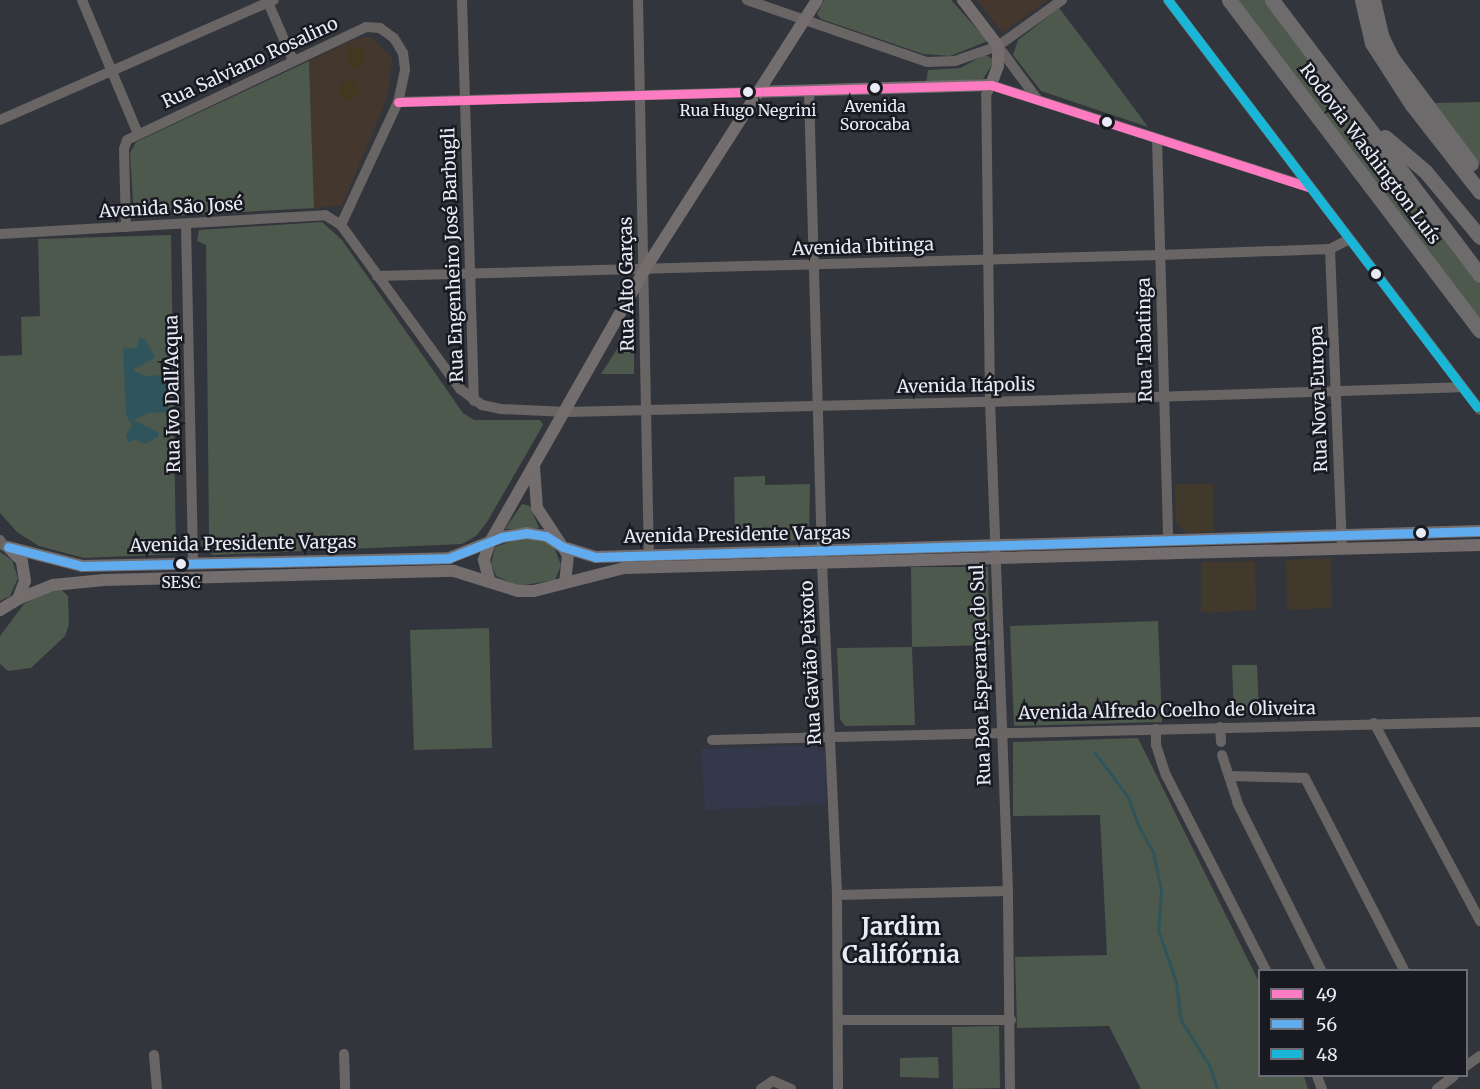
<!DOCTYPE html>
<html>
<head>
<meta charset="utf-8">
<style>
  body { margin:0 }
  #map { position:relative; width:1480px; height:1089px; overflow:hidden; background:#33353d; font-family:Merriweather,serif }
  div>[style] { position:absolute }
  .commercial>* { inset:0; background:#40392c }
  .built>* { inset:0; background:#33384b }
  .education>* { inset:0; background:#44372d }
  .green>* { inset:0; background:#4c594c }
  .sand>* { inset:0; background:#41391f }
  .round { border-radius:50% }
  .water>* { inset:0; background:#30545c }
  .stream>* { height:3px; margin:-1.5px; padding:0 1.5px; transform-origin:1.5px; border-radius:1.5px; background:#30545c }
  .minor>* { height:10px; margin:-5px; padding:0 5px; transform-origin:5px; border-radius:5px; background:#696564 }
  .major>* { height:12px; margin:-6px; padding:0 6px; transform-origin:6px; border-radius:6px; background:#736d6e }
  .highway>* { height:15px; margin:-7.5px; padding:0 7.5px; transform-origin:7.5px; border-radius:7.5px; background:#6e6b6c }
  .bus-1>* { height:9px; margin:-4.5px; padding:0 4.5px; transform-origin:4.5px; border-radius:4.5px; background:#fe7ac1 }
  .bus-2>* { height:9px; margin:-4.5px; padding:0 4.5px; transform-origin:4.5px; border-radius:4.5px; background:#60acee }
  .bus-3>* { height:9px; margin:-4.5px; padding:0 4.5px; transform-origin:4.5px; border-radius:4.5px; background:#1ab6d8 }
  .dots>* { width:16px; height:16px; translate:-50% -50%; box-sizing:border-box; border:3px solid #191a21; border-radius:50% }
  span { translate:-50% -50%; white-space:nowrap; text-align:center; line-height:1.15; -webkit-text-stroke:5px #191a21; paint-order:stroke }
  .bus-label { font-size:16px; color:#e9ecf6 }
  .street-label { font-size:18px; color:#e9ecf6 }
  .district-label { font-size:24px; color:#e9ecf6; font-weight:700 }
  .legend { position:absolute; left:1258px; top:969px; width:210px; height:108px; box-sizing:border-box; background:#191a21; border:2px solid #6c6e76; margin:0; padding:8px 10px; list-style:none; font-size:18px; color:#e9ecf6 }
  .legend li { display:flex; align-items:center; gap:12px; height:30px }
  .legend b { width:30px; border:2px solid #6c6e76 }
</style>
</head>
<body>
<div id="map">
  <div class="commercial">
    <div style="clip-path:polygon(1175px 484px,1213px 484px,1214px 532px,1188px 533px,1176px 524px)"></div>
    <div style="clip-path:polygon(1331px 558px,1332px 608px,1287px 610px,1286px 560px)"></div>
    <div style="clip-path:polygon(1255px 561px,1256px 610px,1201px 613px,1201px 562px)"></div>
  </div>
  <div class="built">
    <div style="clip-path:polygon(816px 745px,825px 753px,826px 804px,705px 810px,701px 749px)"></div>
  </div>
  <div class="education">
    <div style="clip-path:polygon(977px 0,1048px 0,1002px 33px)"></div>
    <div style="clip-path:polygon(372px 37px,392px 58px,388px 96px,342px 206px,314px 208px,309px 61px,355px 39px)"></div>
  </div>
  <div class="green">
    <div style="clip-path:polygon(824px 0,951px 0,988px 41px,950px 56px,923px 54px,821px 19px,817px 14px)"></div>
    <div style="clip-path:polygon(1236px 0,1267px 0,1480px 284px,1480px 322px)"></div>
    <div style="clip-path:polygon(1059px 8px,1091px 50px,1148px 127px,1041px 91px,1013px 55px,1018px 40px)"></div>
    <div style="clip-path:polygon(985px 55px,995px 60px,983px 79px,926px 83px,928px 70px,960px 68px)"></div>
    <div style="clip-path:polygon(309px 61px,314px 208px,134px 218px,130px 153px,136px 142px)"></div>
    <div style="clip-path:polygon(1480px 102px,1480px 164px,1435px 103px)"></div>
    <div style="clip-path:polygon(322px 222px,342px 240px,463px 413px,474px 420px,540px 420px,543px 425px,487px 522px,476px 536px,462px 544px,213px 555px,202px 546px,201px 541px,209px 535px,206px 245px,197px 241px,199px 230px)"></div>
    <div style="clip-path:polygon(171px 235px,176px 554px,84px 558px,39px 546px,17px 532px,0 513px,0 356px,22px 355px,21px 317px,40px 316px,38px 239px)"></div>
    <div style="clip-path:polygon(628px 332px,634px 338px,634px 374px,601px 374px)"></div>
    <div style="clip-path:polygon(765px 476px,765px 485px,810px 484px,809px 540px,735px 542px,734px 477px)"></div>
    <div style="clip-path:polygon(522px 504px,530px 506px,539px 528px,505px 529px)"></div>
    <div style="clip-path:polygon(521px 538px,543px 539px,554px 547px,561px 565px,555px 580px,518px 586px,496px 576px,491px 564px,495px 547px)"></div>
    <div style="clip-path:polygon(0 552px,12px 560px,18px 578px,10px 596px,0 601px)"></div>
    <div style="clip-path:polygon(911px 567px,988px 567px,990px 645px,912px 647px,915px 725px,845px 726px,840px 719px,837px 648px,912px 647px)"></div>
    <div style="clip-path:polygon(51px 589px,62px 590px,68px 596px,69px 624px,65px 636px,31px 668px,8px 671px,0 664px,0 636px,24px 604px)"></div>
    <div style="clip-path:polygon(1158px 621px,1162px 722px,1014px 726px,1010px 626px)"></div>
    <div style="clip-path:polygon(489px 628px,492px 748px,414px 750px,410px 630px)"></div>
    <div style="clip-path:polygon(1232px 665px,1257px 665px,1259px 712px,1234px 713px)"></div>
    <div style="clip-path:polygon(1138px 738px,1259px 982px,1260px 1076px,1304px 1076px,1308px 1089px,1141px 1089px,1109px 1026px,1017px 1028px,1015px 957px,1107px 955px,1100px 815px,1013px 816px,1013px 742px)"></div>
    <div style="clip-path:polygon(999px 1026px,1000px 1088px,953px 1089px,952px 1027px)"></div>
    <div style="clip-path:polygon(938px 1057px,939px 1078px,900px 1077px,900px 1058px)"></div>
  </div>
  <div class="sand">
    <div class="round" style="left:346px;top:47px;width:20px;height:20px"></div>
    <div class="round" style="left:339px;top:80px;width:20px;height:20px"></div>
  </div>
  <div class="water">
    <div style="clip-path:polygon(140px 337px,146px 340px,155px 358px,132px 370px,145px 376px,166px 375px,168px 412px,148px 413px,134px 420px,159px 433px,158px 437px,145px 444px,135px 440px,128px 442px,126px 435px,132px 425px,126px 415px,123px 349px,137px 347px)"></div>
  </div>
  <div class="stream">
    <div style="left:1095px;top:753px;width:55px;rotate:53.1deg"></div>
    <div style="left:1128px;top:797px;width:30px;rotate:70deg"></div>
    <div style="left:1138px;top:825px;width:31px;rotate:61deg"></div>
    <div style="left:1153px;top:852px;width:40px;rotate:78deg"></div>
    <div style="left:1161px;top:891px;width:39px;rotate:94deg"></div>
    <div style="left:1158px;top:930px;width:55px;rotate:70.9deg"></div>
    <div style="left:1176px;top:982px;width:38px;rotate:83deg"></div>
    <div style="left:1181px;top:1020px;width:55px;rotate:58.3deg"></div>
    <div style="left:1210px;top:1067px;width:23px;rotate:72deg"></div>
  </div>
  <div class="minor">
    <div style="left:82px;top:0;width:145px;rotate:67.3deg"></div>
    <div style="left:267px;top:0;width:65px;rotate:66.6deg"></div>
    <div style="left:462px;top:0;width:401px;rotate:88.3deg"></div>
    <div style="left:638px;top:0;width:563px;rotate:88.88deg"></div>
    <div style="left:747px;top:0;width:190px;rotate:19deg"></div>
    <div style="left:927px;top:62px;width:28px;rotate:-2deg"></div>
    <div style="left:955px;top:61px;width:46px;rotate:-19.2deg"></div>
    <div style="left:998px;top:46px;width:79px;rotate:-35.7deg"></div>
    <div style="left:1168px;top:0;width:515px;rotate:52.73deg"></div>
    <div style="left:998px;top:46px;width:67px;rotate:53.5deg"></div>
    <div style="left:809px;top:92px;width:471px;rotate:88.4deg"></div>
    <div style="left:822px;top:563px;width:332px;rotate:87.4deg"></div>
    <div style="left:837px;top:895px;width:194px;rotate:89.7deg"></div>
    <div style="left:398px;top:102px;width:358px;rotate:-1.6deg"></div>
    <div style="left:0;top:120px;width:299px;rotate:-23.7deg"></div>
    <div style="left:1157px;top:139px;width:402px;rotate:88.4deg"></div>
    <div style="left:186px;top:224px;width:339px;rotate:88.8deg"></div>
    <div style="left:126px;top:227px;width:78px;rotate:-91.5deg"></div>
    <div style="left:124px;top:149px;width:9px;rotate:-72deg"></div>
    <div style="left:127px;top:140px;width:264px;rotate:-25.3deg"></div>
    <div style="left:366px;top:27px;width:14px;rotate:4deg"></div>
    <div style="left:380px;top:28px;width:17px;rotate:36deg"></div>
    <div style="left:394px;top:38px;width:17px;rotate:59deg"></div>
    <div style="left:403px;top:53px;width:17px;rotate:83deg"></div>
    <div style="left:405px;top:70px;width:33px;rotate:102deg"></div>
    <div style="left:398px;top:102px;width:136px;rotate:114.9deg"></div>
    <div style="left:0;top:234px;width:326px;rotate:-3.3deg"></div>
    <div style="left:325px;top:215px;width:19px;rotate:32deg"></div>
    <div style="left:341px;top:225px;width:203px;rotate:54deg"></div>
    <div style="left:460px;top:389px;width:27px;rotate:36deg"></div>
    <div style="left:482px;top:405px;width:19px;rotate:12deg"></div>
    <div style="left:501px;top:409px;width:66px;rotate:2.6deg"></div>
    <div style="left:567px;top:412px;width:423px;rotate:-1.4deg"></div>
    <div style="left:990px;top:402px;width:470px;rotate:-1.8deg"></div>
    <div style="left:1330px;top:249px;width:300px;rotate:87.7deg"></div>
    <div style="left:377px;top:276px;width:783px;rotate:-1.54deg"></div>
    <div style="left:1160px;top:255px;width:170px;rotate:-2deg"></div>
    <div style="left:1330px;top:249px;width:20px;rotate:-27deg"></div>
    <div style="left:0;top:540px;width:7px;rotate:56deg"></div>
    <div style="left:1374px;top:723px;width:225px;rotate:61.8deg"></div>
    <div style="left:1220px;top:727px;width:15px;rotate:86deg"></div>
    <div style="left:1156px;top:729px;width:16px;rotate:90deg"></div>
    <div style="left:1156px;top:745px;width:32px;rotate:72deg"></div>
    <div style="left:1166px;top:775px;width:219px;rotate:62.9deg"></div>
    <div style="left:712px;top:740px;width:768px;rotate:-1.34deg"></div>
    <div style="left:1222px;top:755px;width:22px;rotate:72deg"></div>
    <div style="left:837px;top:895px;width:171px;rotate:-1.3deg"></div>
    <div style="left:1321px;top:970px;width:186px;rotate:-116.6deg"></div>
    <div style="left:1238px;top:804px;width:29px;rotate:-108deg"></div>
    <div style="left:1229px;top:776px;width:76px;rotate:1.5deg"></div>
    <div style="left:1305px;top:778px;width:216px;rotate:62.7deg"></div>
    <div style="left:840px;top:1020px;width:171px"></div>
    <div style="left:344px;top:1054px;width:35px;rotate:88deg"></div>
    <div style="left:154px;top:1055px;width:34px;rotate:85deg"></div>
    <div style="left:1466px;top:1066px;width:17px;rotate:-36deg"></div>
    <div style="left:1317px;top:1076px;width:14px;rotate:69deg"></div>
    <div style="left:761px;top:1089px;width:14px;rotate:-34deg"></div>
    <div style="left:773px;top:1081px;width:20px;rotate:24deg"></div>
    <div style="left:1010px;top:1089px;width:198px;rotate:-90.6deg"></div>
    <div style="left:1008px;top:891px;width:489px;rotate:-92.1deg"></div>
    <div style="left:990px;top:402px;width:307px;rotate:-90.7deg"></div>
    <div style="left:986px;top:95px;width:11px;rotate:-63deg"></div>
    <div style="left:991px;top:85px;width:334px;rotate:17.8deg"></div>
    <div style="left:1437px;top:1089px;width:21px;rotate:-37deg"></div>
  </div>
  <div class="major">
    <div style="left:756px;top:92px;width:235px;rotate:-1.7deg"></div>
    <div style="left:991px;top:85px;width:20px;rotate:-70deg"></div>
    <div style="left:998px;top:66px;width:20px;rotate:-90deg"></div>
    <div style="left:998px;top:46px;width:58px;rotate:-127.3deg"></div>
    <div style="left:534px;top:467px;width:41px;rotate:85.8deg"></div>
    <div style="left:537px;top:508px;width:56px;rotate:56.6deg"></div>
    <div style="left:568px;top:555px;width:27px;rotate:96deg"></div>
    <div style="left:8px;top:547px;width:76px;rotate:14.4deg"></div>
    <div style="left:82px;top:566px;width:367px;rotate:-1.2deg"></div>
    <div style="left:449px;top:558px;width:57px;rotate:-21.6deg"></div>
    <div style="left:502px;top:537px;width:24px;rotate:-9deg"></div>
    <div style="left:526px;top:533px;width:20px;rotate:9deg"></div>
    <div style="left:546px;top:536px;width:20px;rotate:33deg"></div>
    <div style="left:563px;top:547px;width:34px;rotate:17deg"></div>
    <div style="left:596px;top:557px;width:884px;rotate:-1.68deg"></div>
    <div style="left:489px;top:579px;width:20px;rotate:-105deg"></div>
    <div style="left:484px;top:560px;width:19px;rotate:-72deg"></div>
    <div style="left:490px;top:542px;width:314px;rotate:-60.4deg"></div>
    <div style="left:645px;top:269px;width:319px;rotate:-57.4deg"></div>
    <div style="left:18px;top:599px;width:38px;rotate:-22deg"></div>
    <div style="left:53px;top:585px;width:51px;rotate:-5.6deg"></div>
    <div style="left:104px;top:580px;width:350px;rotate:-1.5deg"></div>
    <div style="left:454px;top:571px;width:67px;rotate:17.4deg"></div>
    <div style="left:518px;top:591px;width:16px"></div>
    <div style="left:534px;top:591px;width:93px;rotate:-14.3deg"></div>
    <div style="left:624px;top:568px;width:856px;rotate:-1.54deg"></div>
    <div style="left:0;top:610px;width:21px;rotate:-31deg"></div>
    <div style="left:18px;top:599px;width:19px;rotate:-69deg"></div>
    <div style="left:25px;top:581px;width:20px;rotate:-99deg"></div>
    <div style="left:22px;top:561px;width:18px;rotate:-135deg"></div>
  </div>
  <div class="highway">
    <div style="left:1229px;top:0;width:415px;rotate:52.8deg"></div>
    <div style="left:1272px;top:0;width:345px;rotate:52.9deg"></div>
    <div style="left:1362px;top:0;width:44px;rotate:76.9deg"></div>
    <div style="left:1372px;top:43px;width:74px;rotate:57.2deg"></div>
    <div style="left:1412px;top:105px;width:110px;rotate:52deg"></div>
    <div style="left:1373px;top:0;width:39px;rotate:77deg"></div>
    <div style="left:1382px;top:38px;width:22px;rotate:63deg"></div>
    <div style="left:1392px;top:58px;width:132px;rotate:53.3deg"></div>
    <div style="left:1385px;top:137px;width:52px;rotate:40.4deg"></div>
    <div style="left:1425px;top:171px;width:86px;rotate:50.2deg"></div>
  </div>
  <div class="bus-1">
    <div style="left:398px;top:102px;width:593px;rotate:-1.64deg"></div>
    <div style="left:991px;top:85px;width:334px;rotate:17.8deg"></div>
  </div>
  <div class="bus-2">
    <div style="left:8px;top:547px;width:76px;rotate:14.4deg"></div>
    <div style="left:82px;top:566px;width:367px;rotate:-1.2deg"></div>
    <div style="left:449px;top:558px;width:57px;rotate:-21.6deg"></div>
    <div style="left:502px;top:537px;width:24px;rotate:-9deg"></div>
    <div style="left:526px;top:533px;width:20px;rotate:9deg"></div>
    <div style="left:546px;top:536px;width:20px;rotate:33deg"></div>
    <div style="left:563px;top:547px;width:34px;rotate:17deg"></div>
    <div style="left:596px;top:557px;width:884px;rotate:-1.68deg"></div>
  </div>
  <div class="bus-3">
    <div style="left:1168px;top:0;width:511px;rotate:52.79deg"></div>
  </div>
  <div class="dots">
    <div style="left:875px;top:88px;background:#e9ecf6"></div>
    <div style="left:748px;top:92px;background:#e9ecf6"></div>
    <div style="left:1107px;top:122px;background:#e9ecf6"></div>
    <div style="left:1376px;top:274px;background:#e9ecf6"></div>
    <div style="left:1421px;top:533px;background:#e9ecf6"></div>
    <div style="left:181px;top:564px;background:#e9ecf6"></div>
  </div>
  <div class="bus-label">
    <span style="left:875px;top:115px">Avenida<br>Sorocaba</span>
    <span style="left:748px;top:110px">Rua Hugo Negrini</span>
    <span style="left:181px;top:582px">SESC</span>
  </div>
  <div class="street-label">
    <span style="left:250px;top:63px;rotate:-25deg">Rua Salviano Rosalino</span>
    <span style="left:1370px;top:154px;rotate:53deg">Rodovia Washington Luís</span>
    <span style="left:171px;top:208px;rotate:-3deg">Avenida São José</span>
    <span style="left:863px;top:247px;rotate:-2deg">Avenida Ibitinga</span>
    <span style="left:453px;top:255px;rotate:-92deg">Rua Engenheiro José Barbugli</span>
    <span style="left:627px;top:284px;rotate:-91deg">Rua Alto Garças</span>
    <span style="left:1145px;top:340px;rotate:-91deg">Rua Tabatinga</span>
    <span style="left:966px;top:386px;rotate:-1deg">Avenida Itápolis</span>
    <span style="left:173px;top:394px;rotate:-91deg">Rua Ivo Dall'Acqua</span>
    <span style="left:1319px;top:399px;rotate:-92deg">Rua Nova Europa</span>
    <span style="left:737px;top:535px;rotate:-1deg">Avenida Presidente Vargas</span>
    <span style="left:243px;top:544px;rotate:-1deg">Avenida Presidente Vargas</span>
    <span style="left:811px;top:663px;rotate:-93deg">Rua Gavião Peixoto</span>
    <span style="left:981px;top:675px;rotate:-92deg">Rua Boa Esperança do Sul</span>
    <span style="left:1167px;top:711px;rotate:-1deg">Avenida Alfredo Coelho de Oliveira</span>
  </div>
  <div class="district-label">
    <span style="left:901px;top:941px">Jardim<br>Califórnia</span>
  </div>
  <ul class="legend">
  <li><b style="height:8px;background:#fe7ac1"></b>49</li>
  <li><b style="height:8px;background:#60acee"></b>56</li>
  <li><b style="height:8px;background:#1ab6d8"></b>48</li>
  </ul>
</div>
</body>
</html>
